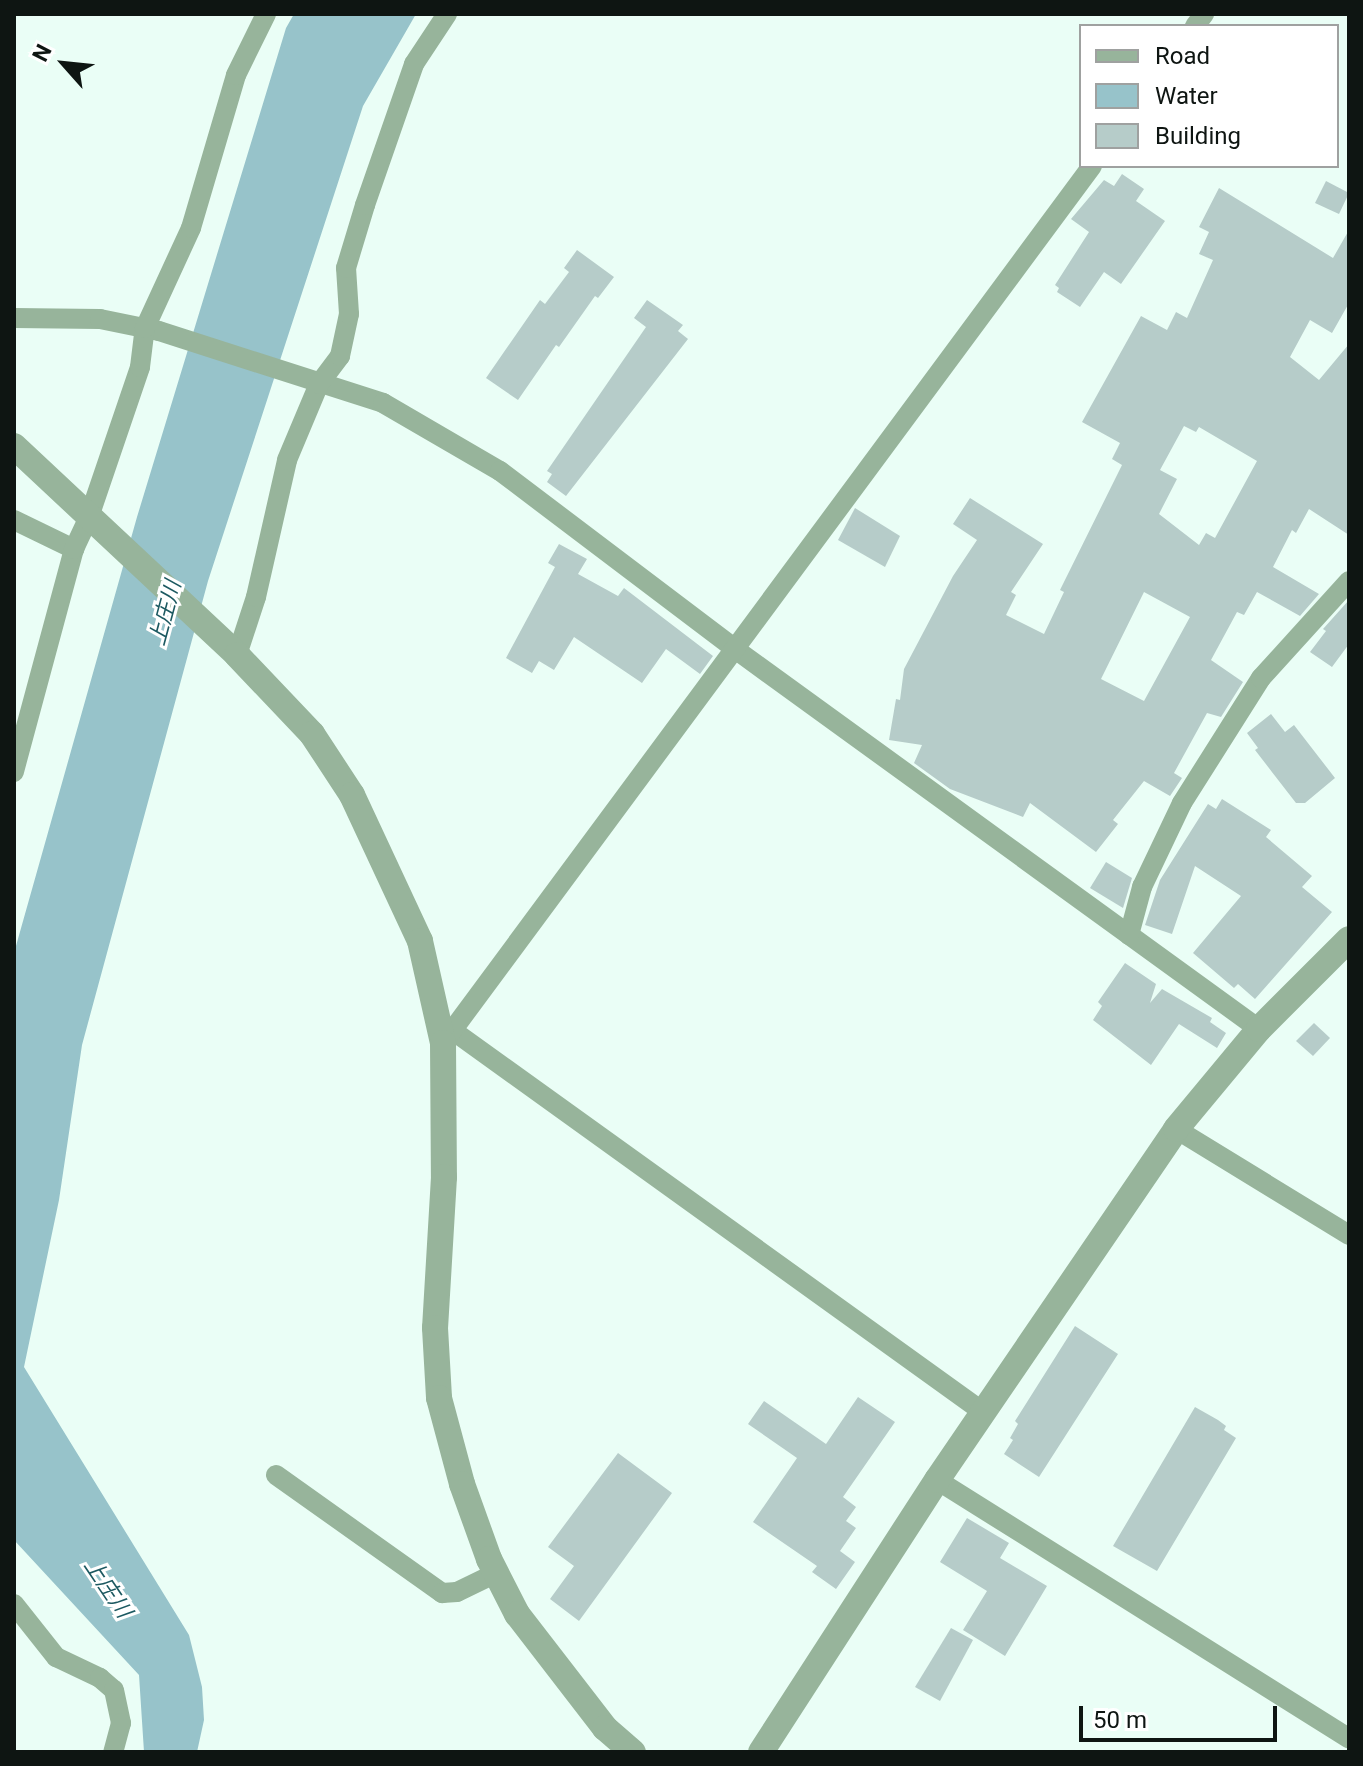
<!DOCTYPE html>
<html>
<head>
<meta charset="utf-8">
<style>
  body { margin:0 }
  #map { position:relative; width:1363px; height:1766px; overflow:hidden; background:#eafef6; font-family:Roboto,"Noto Sans JP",sans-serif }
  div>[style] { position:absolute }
  .water>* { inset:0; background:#97c3ca }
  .building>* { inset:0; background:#b6ccc9 }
  .minor>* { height:20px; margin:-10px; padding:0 10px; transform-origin:10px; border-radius:10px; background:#97b49b }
  .tertiary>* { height:26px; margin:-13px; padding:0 13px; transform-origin:13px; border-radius:13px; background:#97b49b }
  span { translate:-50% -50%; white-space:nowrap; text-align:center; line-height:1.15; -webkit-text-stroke:6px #fff; paint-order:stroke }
  .water-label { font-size:22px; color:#1c5961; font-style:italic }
  .frame { position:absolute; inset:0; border:16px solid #0e1512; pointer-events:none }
  .legend { position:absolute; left:1079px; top:24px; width:260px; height:144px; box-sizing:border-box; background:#fff; border:2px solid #9fa1a0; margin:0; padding:10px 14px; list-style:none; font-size:24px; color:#0e1512 }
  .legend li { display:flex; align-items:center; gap:16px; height:40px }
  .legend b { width:40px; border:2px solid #9fa1a0 }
  .north { position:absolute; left:24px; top:24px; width:80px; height:80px; -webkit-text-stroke:6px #fff; paint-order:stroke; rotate:297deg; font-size:22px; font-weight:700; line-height:32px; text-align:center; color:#0e1512 }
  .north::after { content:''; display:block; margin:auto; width:28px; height:36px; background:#0e1512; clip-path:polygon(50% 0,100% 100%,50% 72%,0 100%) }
  .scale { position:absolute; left:1079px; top:1706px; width:198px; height:36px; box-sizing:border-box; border:4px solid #0e1512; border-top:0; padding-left:10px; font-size:24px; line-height:28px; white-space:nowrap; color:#0e1512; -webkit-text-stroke:6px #fff; paint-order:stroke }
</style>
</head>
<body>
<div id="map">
  <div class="water">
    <div style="clip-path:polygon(294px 14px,416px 14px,363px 106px,208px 581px,82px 1045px,59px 1200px,24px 1367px,189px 1635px,202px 1687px,204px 1720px,197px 1752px,144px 1752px,139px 1675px,14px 1540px,14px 953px,137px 517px,286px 28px)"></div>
  </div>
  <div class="building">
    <div style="clip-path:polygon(1122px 174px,1144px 189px,1136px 201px,1165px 221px,1121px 284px,1104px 272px,1080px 307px,1057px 292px,1059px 288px,1055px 285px,1089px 232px,1071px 219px,1104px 180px,1114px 186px)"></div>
    <div style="clip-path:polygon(1326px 181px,1349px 193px,1339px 214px,1315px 203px)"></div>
    <div style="clip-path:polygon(evenodd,1219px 188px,1333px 258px,1349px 230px,1349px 303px,1332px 333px,1310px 320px,1290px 357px,1319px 380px,1349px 344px,1349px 535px,1309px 509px,1296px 533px,1292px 530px,1273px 567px,1319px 594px,1300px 616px,1257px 592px,1244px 615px,1237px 612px,1211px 660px,1243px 682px,1221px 717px,1207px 713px,1174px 773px,1182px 778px,1170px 796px,1144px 781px,1113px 820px,1118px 824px,1096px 852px,1030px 803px,1023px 817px,950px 789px,914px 763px,922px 745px,889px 740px,896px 699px,900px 700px,904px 669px,953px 576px,977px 540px,953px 524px,970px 498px,1043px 544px,1011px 592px,1016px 595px,1006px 615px,1044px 634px,1064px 592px,1060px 590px,1122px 465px,1112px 459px,1120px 443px,1082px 422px,1141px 316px,1167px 330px,1176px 312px,1187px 318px,1213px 260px,1199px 254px,1209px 232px,1199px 227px,1219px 188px,1184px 426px,1196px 432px,1199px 427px,1257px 461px,1215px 538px,1206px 533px,1199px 545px,1159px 514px,1177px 479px,1160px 470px,1184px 426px,1219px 188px,1144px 592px,1190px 617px,1144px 701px,1101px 679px,1144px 592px)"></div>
    <div style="clip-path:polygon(577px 250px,614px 277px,598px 298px,595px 296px,559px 347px,556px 345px,518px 400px,486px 378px,540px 300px,545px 304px,569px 272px,564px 268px)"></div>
    <div style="clip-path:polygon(647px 300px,683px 325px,678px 331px,688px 339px,566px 496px,547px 482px,552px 474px,547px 471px,646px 327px,634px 318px)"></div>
    <div style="clip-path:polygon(855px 508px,900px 536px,885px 567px,838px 540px)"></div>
    <div style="clip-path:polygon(559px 544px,587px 559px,578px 574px,618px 596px,624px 588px,713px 656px,700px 674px,666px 649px,642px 683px,574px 637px,554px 670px,539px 661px,532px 673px,506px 658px,555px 567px,548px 563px)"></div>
    <div style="clip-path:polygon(1349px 600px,1349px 644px,1332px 667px,1310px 652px,1326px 631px,1323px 629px)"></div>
    <div style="clip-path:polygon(1271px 714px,1285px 732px,1294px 725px,1335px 778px,1305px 803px,1296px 803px,1255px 750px,1258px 748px,1247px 733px)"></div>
    <div style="clip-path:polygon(1222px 799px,1271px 830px,1266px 837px,1312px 876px,1302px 887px,1332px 912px,1255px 999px,1238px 984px,1234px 988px,1193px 953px,1241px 896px,1195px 866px,1172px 934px,1145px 925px,1160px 880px,1208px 804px,1216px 809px)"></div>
    <div style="clip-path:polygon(1106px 862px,1132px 878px,1123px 908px,1090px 888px)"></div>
    <div style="clip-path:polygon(1125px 963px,1156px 984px,1150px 1003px,1162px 989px,1212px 1018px,1210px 1022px,1226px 1033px,1217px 1048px,1179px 1024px,1151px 1065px,1093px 1020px,1102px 1006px,1098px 1002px)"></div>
    <div style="clip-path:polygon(1314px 1023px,1330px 1038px,1313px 1056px,1296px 1041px)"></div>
    <div style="clip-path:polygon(1075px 1326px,1118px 1354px,1039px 1477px,1004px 1454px,1013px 1440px,1010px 1438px,1018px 1424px,1015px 1421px)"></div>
    <div style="clip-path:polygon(858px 1397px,895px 1422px,843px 1497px,856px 1507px,846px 1521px,856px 1528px,840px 1551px,855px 1562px,836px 1589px,812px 1572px,817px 1566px,753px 1522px,797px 1458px,748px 1424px,764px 1401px,826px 1444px)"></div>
    <div style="clip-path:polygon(1195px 1407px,1218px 1420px,1226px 1426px,1224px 1430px,1236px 1438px,1157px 1571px,1113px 1546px)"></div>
    <div style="clip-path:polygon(618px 1453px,672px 1493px,579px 1621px,550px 1599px,574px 1566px,548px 1547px)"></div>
    <div style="clip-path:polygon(967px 1518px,1009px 1543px,1000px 1558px,1047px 1586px,1005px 1656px,963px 1630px,987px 1591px,940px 1562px)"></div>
    <div style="clip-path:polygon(951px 1628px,973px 1640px,940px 1701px,915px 1687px)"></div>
  </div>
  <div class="minor">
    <div style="left:1195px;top:26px;width:15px;rotate:-53deg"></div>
    <div style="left:14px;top:318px;width:86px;rotate:0.7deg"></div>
    <div style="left:100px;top:319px;width:60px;rotate:11.5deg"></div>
    <div style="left:159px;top:331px;width:235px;rotate:17.8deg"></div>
    <div style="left:383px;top:403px;width:135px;rotate:30.2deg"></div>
    <div style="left:500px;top:471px;width:295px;rotate:37.1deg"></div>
    <div style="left:735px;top:649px;width:647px;rotate:35.95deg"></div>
    <div style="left:14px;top:520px;width:67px;rotate:25.8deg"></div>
    <div style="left:74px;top:549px;width:231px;rotate:105.1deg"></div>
    <div style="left:74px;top:549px;width:35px;rotate:-65deg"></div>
    <div style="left:89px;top:517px;width:158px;rotate:-71.2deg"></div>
    <div style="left:140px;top:367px;width:39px;rotate:-83deg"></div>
    <div style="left:145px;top:328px;width:110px;rotate:-65.3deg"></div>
    <div style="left:191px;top:228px;width:159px;rotate:-73.6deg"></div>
    <div style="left:236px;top:75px;width:68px;rotate:-63.8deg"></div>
    <div style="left:237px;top:655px;width:61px;rotate:-71.9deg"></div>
    <div style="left:256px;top:597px;width:140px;rotate:-77.2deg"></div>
    <div style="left:287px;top:460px;width:82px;rotate:-67.2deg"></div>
    <div style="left:319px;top:384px;width:35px;rotate:-53deg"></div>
    <div style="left:340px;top:356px;width:43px;rotate:-77.9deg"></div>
    <div style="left:349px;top:314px;width:46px;rotate:-93.7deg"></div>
    <div style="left:346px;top:268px;width:66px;rotate:-73.2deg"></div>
    <div style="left:365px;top:205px;width:149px;rotate:-70.8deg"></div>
    <div style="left:414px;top:64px;width:60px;rotate:-56.6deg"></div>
    <div style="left:1129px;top:935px;width:50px;rotate:-74.8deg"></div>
    <div style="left:1142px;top:887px;width:93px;rotate:-64.5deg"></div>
    <div style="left:1182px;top:803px;width:148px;rotate:-57.7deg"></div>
    <div style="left:1261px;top:678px;width:131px;rotate:-47.8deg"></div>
    <div style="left:452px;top:1030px;width:654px;rotate:35.73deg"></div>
    <div style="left:443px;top:1043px;width:1091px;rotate:-53.5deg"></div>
    <div style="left:1176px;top:1129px;width:203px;rotate:31.5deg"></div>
    <div style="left:276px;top:1475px;width:204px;rotate:35.4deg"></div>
    <div style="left:442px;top:1593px;width:15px;rotate:-4deg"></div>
    <div style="left:457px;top:1592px;width:43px;rotate:-26deg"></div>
    <div style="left:937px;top:1480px;width:486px;rotate:32.1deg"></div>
    <div style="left:14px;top:1604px;width:68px;rotate:51.6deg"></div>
    <div style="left:56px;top:1657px;width:49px;rotate:25.5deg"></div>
    <div style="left:100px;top:1678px;width:18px;rotate:41deg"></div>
    <div style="left:114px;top:1690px;width:34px;rotate:78deg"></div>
    <div style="left:121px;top:1723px;width:30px;rotate:105deg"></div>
  </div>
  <div class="tertiary">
    <div style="left:14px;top:446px;width:306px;rotate:43.1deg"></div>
    <div style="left:237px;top:655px;width:109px;rotate:46.5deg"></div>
    <div style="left:312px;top:734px;width:73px;rotate:56.7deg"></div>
    <div style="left:352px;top:795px;width:161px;rotate:65deg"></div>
    <div style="left:420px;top:941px;width:105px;rotate:77.3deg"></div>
    <div style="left:443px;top:1043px;width:134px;rotate:89.6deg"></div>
    <div style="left:444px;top:1177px;width:151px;rotate:93.4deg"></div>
    <div style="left:435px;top:1328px;width:70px;rotate:86.7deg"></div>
    <div style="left:439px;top:1398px;width:89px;rotate:75deg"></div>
    <div style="left:462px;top:1484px;width:80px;rotate:70.2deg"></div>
    <div style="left:489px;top:1559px;width:62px;rotate:63deg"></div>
    <div style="left:517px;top:1614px;width:144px;rotate:52.3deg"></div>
    <div style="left:605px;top:1728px;width:37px;rotate:41deg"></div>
    <div style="left:761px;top:1752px;width:324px;rotate:-57.1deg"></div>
    <div style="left:937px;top:1480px;width:425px;rotate:-55.7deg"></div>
    <div style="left:1176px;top:1129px;width:130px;rotate:-50.3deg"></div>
    <div style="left:1259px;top:1029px;width:127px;rotate:-45deg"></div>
  </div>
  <div class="water-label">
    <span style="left:165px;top:613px;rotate:-75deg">上庄川</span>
    <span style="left:108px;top:1588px;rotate:56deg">上庄川</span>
  </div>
  <div class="frame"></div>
  <ul class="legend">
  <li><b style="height:10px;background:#97b49b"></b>Road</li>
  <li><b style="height:22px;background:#97c3ca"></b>Water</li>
  <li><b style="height:22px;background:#b6ccc9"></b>Building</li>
  </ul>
  <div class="north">N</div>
  <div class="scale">50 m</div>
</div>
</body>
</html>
